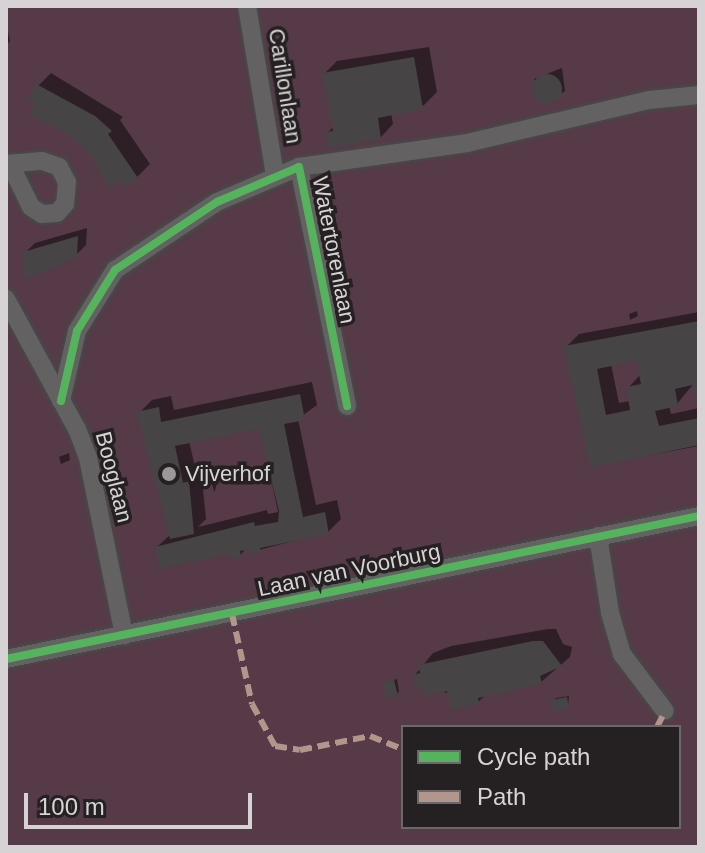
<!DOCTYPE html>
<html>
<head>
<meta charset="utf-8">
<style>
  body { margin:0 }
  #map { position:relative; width:705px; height:853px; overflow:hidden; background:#2e2a2c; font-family:Helvetica,sans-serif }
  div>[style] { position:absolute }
  .green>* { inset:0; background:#563a48 }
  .shadow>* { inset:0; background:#0007 }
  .building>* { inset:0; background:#474446 }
  .round { border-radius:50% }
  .roads { filter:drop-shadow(2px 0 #484647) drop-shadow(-2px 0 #484647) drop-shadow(0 2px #484647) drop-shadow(0 -2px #484647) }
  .street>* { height:18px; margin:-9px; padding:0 9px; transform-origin:9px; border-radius:9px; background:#636162 }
  .quiet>* { height:6px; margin-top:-3px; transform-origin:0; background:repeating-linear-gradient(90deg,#b2968c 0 12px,transparent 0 18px) }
  .cycleway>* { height:8px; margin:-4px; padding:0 4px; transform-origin:4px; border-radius:4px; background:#56b35d }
  .dots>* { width:22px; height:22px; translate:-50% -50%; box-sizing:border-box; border:4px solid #252022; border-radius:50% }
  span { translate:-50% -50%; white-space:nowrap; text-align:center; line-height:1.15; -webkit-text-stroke:7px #252022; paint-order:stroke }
  .street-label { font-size:22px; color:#d7d3d5 }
  .poi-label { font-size:22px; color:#d7d3d5 }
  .left { translate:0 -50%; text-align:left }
  .frame { position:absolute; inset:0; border:8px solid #d7d3d5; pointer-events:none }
  .legend { position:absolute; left:401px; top:725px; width:280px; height:104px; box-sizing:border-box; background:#252022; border:2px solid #6c686a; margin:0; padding:10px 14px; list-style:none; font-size:24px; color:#d7d3d5 }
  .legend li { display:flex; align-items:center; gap:16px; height:40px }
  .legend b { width:40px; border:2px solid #6c686a }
  .scale { position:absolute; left:24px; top:793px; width:228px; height:36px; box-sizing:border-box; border:4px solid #d7d3d5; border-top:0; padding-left:10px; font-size:24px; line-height:28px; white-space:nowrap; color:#d7d3d5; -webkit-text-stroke:6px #252022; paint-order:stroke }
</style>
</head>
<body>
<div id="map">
  <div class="green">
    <div style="clip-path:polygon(evenodd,6px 6px,699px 6px,699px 847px,6px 847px,6px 6px,403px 727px,679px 727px,679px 827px,403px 827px,403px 727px)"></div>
  </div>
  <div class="shadow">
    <div style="clip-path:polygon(6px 23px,10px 41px,6px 46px)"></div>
    <div style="clip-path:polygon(429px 47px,437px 92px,424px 105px,391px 112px,393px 124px,381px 137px,328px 132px,334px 126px,324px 74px,337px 61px)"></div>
    <div style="clip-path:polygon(562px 68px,565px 91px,546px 103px,534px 79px)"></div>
    <div style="clip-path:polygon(51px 73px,123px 117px,120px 120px,150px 164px,137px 177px,88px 150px,38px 103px,38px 86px)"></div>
    <div style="clip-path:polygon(87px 228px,86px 245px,76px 255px,25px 253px,35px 243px)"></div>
    <div style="clip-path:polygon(637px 311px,638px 316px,630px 320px,629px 314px)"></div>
    <div style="clip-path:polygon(evenodd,699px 312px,699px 446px,591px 466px,566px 347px,579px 334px,699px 312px,638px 359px,641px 374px,628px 388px,630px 401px,619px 403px,611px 364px,638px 359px,699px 312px,694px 383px,699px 408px,671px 414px,669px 406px,677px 404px,694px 383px)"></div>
    <div style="clip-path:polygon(evenodd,312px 382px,317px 405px,298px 419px,316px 505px,337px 500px,341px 519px,328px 532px,251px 552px,247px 548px,240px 555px,157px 547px,171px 534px,139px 413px,152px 400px,171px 396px,174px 410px,312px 382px,260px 426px,278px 512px,268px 514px,267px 510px,198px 527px,206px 519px,201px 469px,196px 471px,189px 441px,260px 426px)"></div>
    <div style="clip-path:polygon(69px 453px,70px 460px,61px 464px,59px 457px)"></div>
    <div style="clip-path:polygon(548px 629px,556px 629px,563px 644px,572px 647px,570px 657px,541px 682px,487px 694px,478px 702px,424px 686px,415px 675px,433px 653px,451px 646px)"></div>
    <div style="clip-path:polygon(397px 679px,399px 691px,397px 694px,385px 683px)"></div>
    <div style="clip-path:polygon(569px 696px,568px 706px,554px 701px,556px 698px)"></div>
  </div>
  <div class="building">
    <div style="clip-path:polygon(414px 57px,423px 109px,378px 118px,381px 139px,328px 148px,326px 132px,333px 131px,322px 73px)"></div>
    <div class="round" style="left:532px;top:74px;width:30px;height:30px"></div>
    <div style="clip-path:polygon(36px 84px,95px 116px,112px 131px,108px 134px,138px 178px,124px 188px,119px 181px,109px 188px,87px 151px,67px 134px,29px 115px,35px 104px,28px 99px)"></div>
    <div style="clip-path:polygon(78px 236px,77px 257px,25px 280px,23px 252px)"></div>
    <div style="clip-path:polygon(evenodd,699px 321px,699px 412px,692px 385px,675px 389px,678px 406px,655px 411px,659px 426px,699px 418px,699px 445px,590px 468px,564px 346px,699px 321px,636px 361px,641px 384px,626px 387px,630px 410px,606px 415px,597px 369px,636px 361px)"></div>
    <div style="clip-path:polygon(300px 394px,305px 420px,284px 424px,303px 517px,325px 512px,329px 534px,260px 548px,261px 553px,249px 555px,248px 550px,240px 551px,241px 557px,230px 559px,229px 554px,159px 569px,155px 547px,254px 522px,255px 526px,278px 522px,279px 511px,259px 429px,175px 446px,183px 483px,189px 481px,194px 534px,170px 539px,136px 412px,159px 407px,161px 422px)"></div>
    <div style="clip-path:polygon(533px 641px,543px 641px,562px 666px,540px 676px,542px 684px,478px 698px,479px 704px,451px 710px,447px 691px,424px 696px,423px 688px,416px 690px,413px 675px,420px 673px,418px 665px)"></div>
    <div style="clip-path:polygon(394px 680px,398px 696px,386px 698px,383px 682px)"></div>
    <div style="clip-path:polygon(567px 697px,569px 708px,554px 712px,551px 700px)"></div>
  </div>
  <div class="roads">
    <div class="street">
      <div style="left:247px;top:6px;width:171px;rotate:80.6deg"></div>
      <div style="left:6px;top:164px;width:36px;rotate:-5deg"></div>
      <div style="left:42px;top:161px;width:18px;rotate:19deg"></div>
      <div style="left:59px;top:167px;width:17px;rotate:62deg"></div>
      <div style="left:67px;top:182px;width:22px;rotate:95deg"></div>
      <div style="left:65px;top:204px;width:12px;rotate:132deg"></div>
      <div style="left:57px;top:213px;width:15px;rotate:176deg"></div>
      <div style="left:42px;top:214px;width:13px;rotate:-148deg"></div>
      <div style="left:31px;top:207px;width:48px;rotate:-116deg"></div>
      <div style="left:299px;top:167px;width:170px;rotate:-8.1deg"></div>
      <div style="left:467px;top:143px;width:187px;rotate:-13.3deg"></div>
      <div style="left:649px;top:100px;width:50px;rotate:-5.7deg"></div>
      <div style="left:6px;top:299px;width:148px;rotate:61.4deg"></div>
      <div style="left:77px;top:429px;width:31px;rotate:69deg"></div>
      <div style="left:88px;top:458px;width:181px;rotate:78.5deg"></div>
      <div style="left:61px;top:401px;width:72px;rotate:-77.1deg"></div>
      <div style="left:77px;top:331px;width:72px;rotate:-58.1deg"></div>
      <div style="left:115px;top:270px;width:123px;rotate:-33.7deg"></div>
      <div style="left:217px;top:202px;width:89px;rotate:-23.1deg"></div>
      <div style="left:299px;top:167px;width:244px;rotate:78.6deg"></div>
      <div style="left:598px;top:536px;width:78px;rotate:81.1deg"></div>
      <div style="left:610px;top:613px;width:43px;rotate:73.7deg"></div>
      <div style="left:622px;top:654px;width:71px;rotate:53deg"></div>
      <div style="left:6px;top:659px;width:708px;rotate:-11.66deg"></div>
    </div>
  </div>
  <div class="quiet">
    <div style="left:232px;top:614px;width:92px;rotate:77.5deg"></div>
    <div style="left:252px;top:704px;width:48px;rotate:61.3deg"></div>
    <div style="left:275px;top:746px;width:25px;rotate:9deg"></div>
    <div style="left:300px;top:750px;width:71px;rotate:-11.3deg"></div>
    <div style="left:370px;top:736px;width:35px;rotate:22deg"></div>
    <div style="left:657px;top:727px;width:18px;rotate:-63deg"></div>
  </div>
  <div class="cycleway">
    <div style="left:61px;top:401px;width:72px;rotate:-77.1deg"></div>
    <div style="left:77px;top:331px;width:72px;rotate:-58.1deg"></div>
    <div style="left:115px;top:270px;width:123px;rotate:-33.7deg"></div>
    <div style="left:217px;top:202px;width:89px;rotate:-23.1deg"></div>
    <div style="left:299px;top:167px;width:244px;rotate:78.6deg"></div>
    <div style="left:6px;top:659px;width:708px;rotate:-11.66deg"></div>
  </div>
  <div class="dots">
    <div style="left:169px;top:474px;background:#9c989a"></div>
  </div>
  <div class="street-label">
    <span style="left:285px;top:86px;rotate:81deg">Carillonlaan</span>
    <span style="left:334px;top:250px;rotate:79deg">Watertorenlaan</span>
    <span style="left:114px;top:477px;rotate:76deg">Booglaan</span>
    <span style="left:349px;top:570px;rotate:-12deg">Laan van Voorburg</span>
  </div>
  <div class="poi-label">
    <span class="left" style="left:185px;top:474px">Vijverhof</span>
  </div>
  <div class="frame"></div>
  <ul class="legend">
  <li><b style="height:10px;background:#56b35d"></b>Cycle path</li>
  <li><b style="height:10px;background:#b2968c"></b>Path</li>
  </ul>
  <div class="scale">100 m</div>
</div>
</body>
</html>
